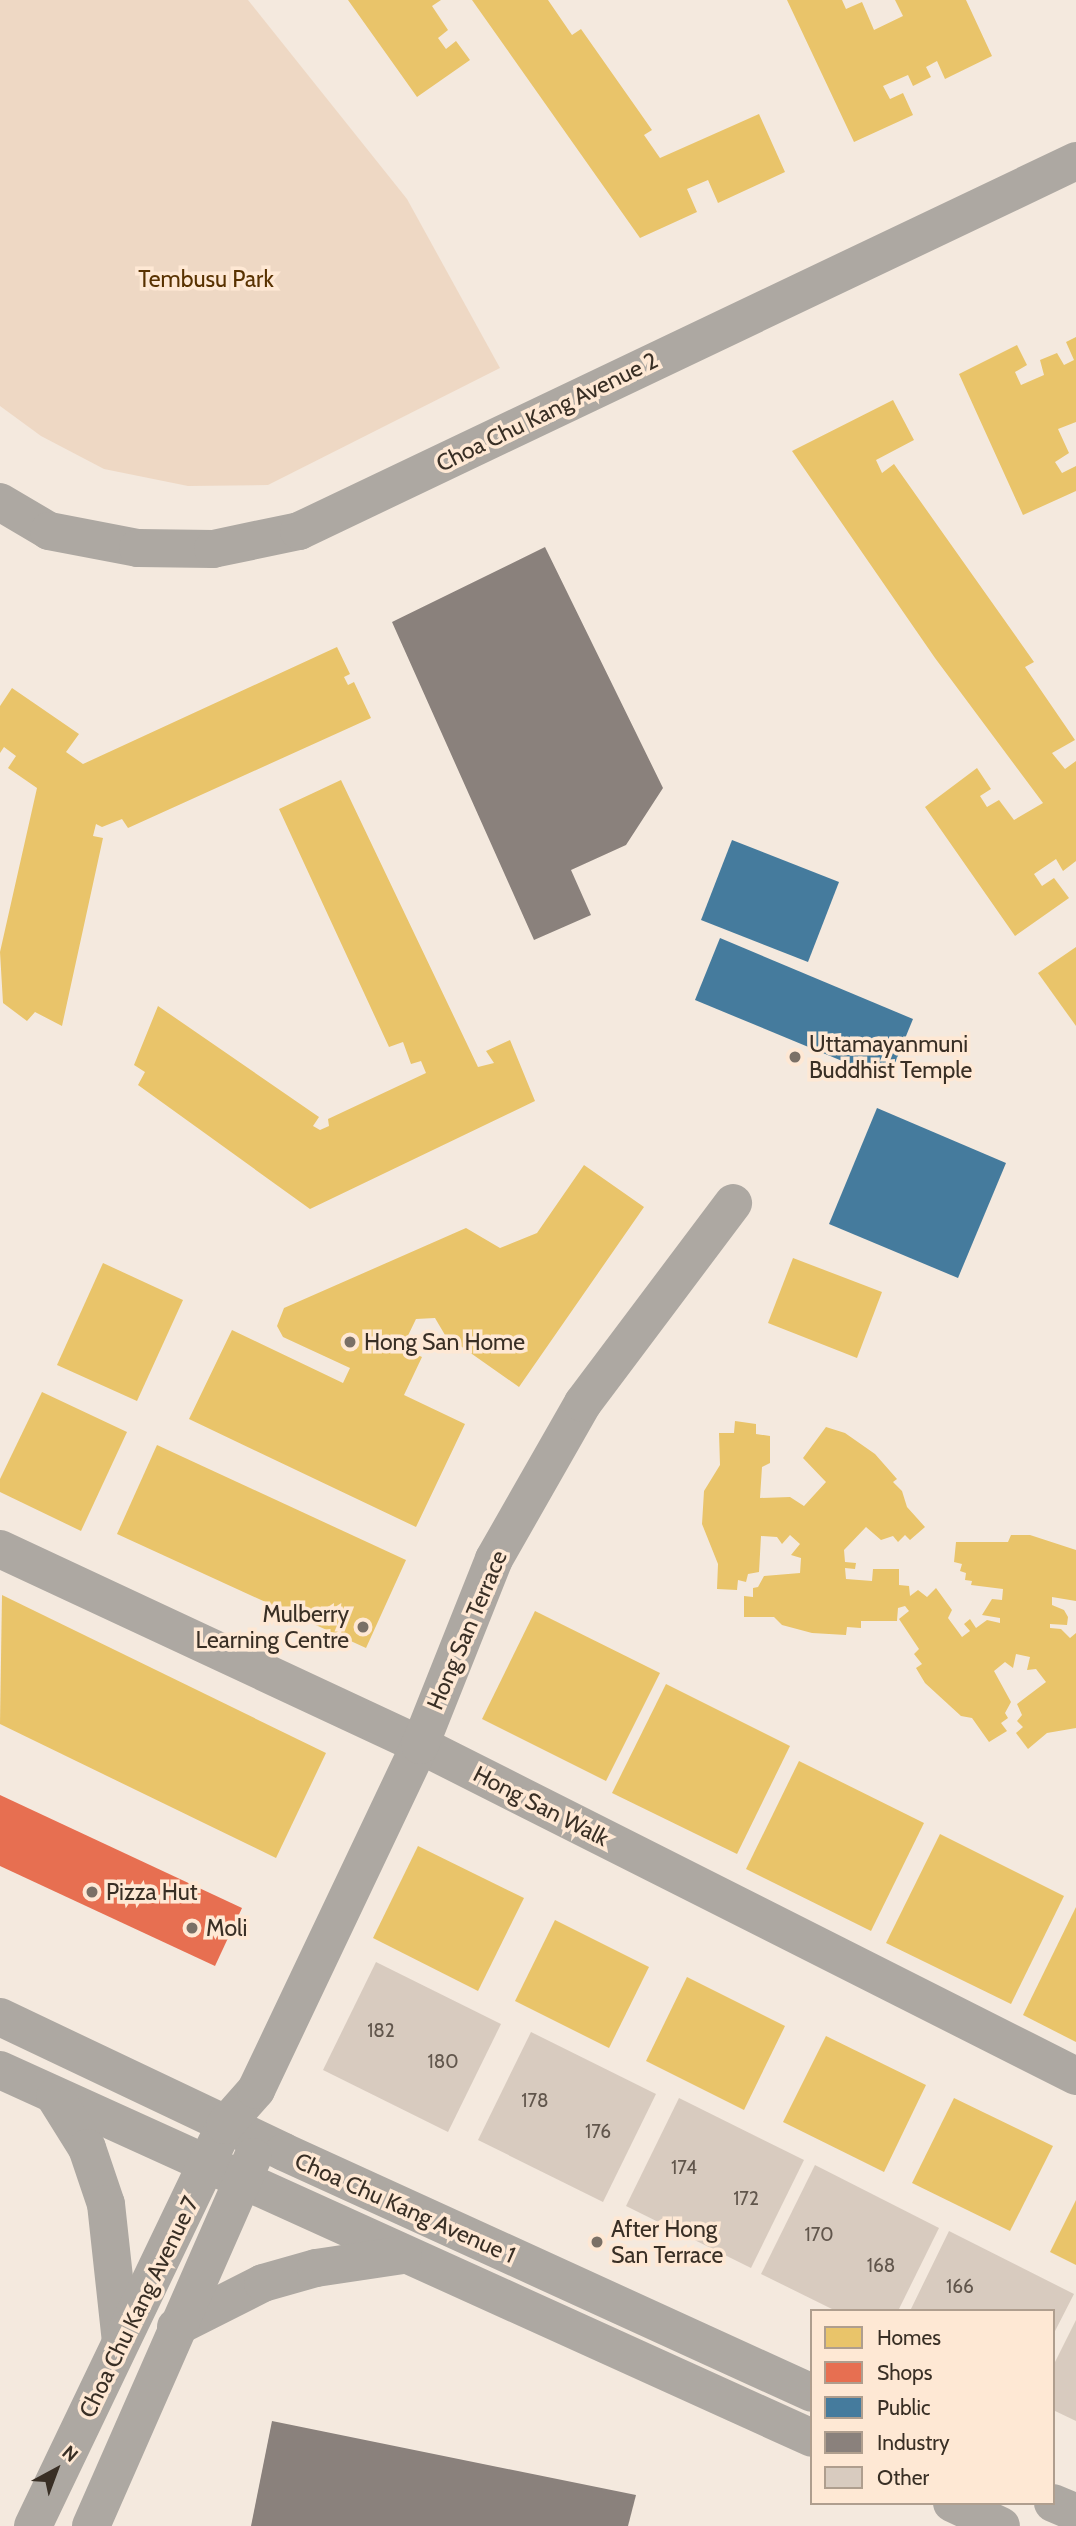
<!DOCTYPE html>
<html>
<head>
<meta charset="utf-8">
<style>
  body { margin:0 }
  #map { position:relative; width:1076px; height:2526px; overflow:hidden; background:#f4e9de; font-family:Cabin,sans-serif }
  div>[style] { position:absolute }
  .green>* { inset:0; background:#eed8c4 }
  .homes>* { inset:0; background:#e9c46a }
  .shops>* { inset:0; background:#e76f51 }
  .public>* { inset:0; background:#457b9d }
  .industry>* { inset:0; background:#8a817c }
  .building>* { inset:0; background:#d8cbbf }
  .minor>* { height:38px; margin:-19px; padding:0 19px; transform-origin:19px; border-radius:19px; background:#ada8a2 }
  .dots>* { width:19px; height:19px; translate:-50% -50%; box-sizing:border-box; border:4px solid #fee8d4; border-radius:50% }
  span { translate:-50% -50%; white-space:nowrap; text-align:center; line-height:1.15; -webkit-text-stroke:7px #fee8d4; paint-order:stroke }
  .number-label { font-size:19px; color:#61564c }
  .number-label span { -webkit-text-stroke-width:0 }
  .park-label { font-size:23px; color:#593201 }
  .street-label { font-size:23px; color:#392f25 }
  .poi-label { font-size:23px; color:#392f25 }
  .left { translate:0 -50%; text-align:left }
  .right { translate:-100% -50%; text-align:right }
  .legend { position:absolute; left:810px; top:2309px; width:245px; height:196px; box-sizing:border-box; background:#fee8d4; border:2px solid #af9e8e; margin:0; padding:9px 12px; list-style:none; font-size:21px; color:#392f25 }
  .legend li { display:flex; align-items:center; gap:14px; height:35px }
  .legend b { width:35px; border:2px solid #af9e8e }
  .north { position:absolute; left:21px; top:2435px; width:70px; height:70px; -webkit-text-stroke:5px #fee8d4; paint-order:stroke; rotate:41deg; font-size:19px; font-weight:700; line-height:28px; text-align:center; color:#392f25 }
  .north::after { content:''; display:block; margin:auto; width:24px; height:32px; background:#392f25; clip-path:polygon(50% 0,100% 100%,50% 72%,0 100%) }
</style>
</head>
<body>
<div id="map">
  <div class="green">
    <div style="clip-path:polygon(0 0,248px 0,407px 199px,500px 368px,268px 485px,188px 486px,104px 469px,41px 436px,0 406px)"></div>
  </div>
  <div class="homes">
    <div style="clip-path:polygon(348px 0,441px 0,432px 6px,448px 30px,438px 38px,446px 49px,456px 41px,470px 60px,417px 97px)"></div>
    <div style="clip-path:polygon(472px 0,548px 0,572px 35px,581px 29px,652px 130px,644px 135px,660px 158px,759px 114px,785px 172px,718px 203px,708px 180px,687px 189px,697px 212px,640px 238px)"></div>
    <div style="clip-path:polygon(787px 0,842px 0,846px 9px,862px 2px,874px 30px,903px 16px,895px 0,966px 0,992px 56px,945px 79px,937px 61px,926px 67px,931px 77px,913px 86px,908px 75px,883px 86px,890px 99px,903px 93px,913px 115px,854px 142px)"></div>
    <div style="clip-path:polygon(1076px 337px,1076px 422px,1058px 429px,1069px 453px,1055px 462px,1062px 473px,1076px 466px,1076px 491px,1023px 515px,959px 374px,1017px 345px,1027px 365px,1015px 372px,1021px 385px,1044px 375px,1040px 360px,1057px 353px,1064px 365px,1074px 360px,1066px 342px)"></div>
    <div style="clip-path:polygon(893px 400px,914px 440px,876px 460px,882px 473px,894px 464px,1034px 662px,1025px 667px,1075px 740px,1052px 753px,1065px 769px,1076px 761px,1076px 861px,1063px 871px,1056px 859px,1034px 874px,1042px 886px,1054px 878px,1069px 898px,1015px 936px,925px 807px,977px 768px,991px 789px,980px 796px,987px 807px,999px 800px,1014px 820px,1043px 803px,935px 658px,792px 451px)"></div>
    <div style="clip-path:polygon(337px 647px,350px 674px,344px 677px,348px 685px,354px 682px,371px 718px,128px 828px,122px 819px,102px 827px,96px 824px,93px 836px,103px 838px,62px 1026px,35px 1012px,27px 1021px,3px 1003px,0 952px,37px 788px,8px 768px,16px 756px,4px 747px,0 753px,0 706px,12px 688px,79px 734px,66px 752px,83px 764px)"></div>
    <div style="clip-path:polygon(341px 780px,478px 1067px,494px 1063px,486px 1051px,510px 1040px,535px 1101px,310px 1209px,138px 1085px,145px 1072px,134px 1065px,158px 1006px,319px 1117px,313px 1126px,320px 1130px,329px 1126px,328px 1119px,426px 1073px,421px 1061px,411px 1064px,403px 1042px,389px 1047px,279px 809px)"></div>
    <div style="clip-path:polygon(1076px 947px,1076px 1026px,1038px 973px)"></div>
    <div style="clip-path:polygon(584px 1165px,644px 1207px,519px 1387px,445px 1335px,435px 1318px,416px 1319px,402px 1348px,422px 1357px,404px 1395px,465px 1424px,416px 1527px,189px 1419px,232px 1330px,343px 1383px,350px 1368px,283px 1337px,277px 1326px,284px 1308px,466px 1228px,500px 1248px,537px 1233px)"></div>
    <div style="clip-path:polygon(793px 1258px,882px 1292px,857px 1358px,768px 1323px)"></div>
    <div style="clip-path:polygon(103px 1263px,183px 1300px,137px 1401px,57px 1365px)"></div>
    <div style="clip-path:polygon(42px 1392px,127px 1432px,81px 1531px,0 1492px,0 1479px)"></div>
    <div style="clip-path:polygon(735px 1421px,756px 1424px,756px 1434px,770px 1436px,770px 1463px,762px 1467px,760px 1498px,790px 1497px,804px 1506px,826px 1482px,803px 1458px,826px 1427px,845px 1433px,875px 1454px,897px 1479px,893px 1482px,902px 1491px,907px 1507px,925px 1527px,910px 1540px,905px 1535px,898px 1542px,893px 1536px,881px 1540px,866px 1527px,844px 1550px,845px 1562px,856px 1563px,855px 1569px,845px 1568px,846px 1579px,872px 1581px,873px 1569px,899px 1569px,899px 1585px,909px 1586px,910px 1596px,918px 1590px,927px 1597px,936px 1588px,952px 1610px,948px 1618px,962px 1637px,970px 1631px,964px 1624px,970px 1619px,976px 1628px,987px 1620px,1000px 1623px,1000px 1618px,982px 1615px,992px 1599px,1002px 1600px,1003px 1589px,971px 1585px,972px 1581px,965px 1580px,966px 1573px,960px 1571px,962px 1564px,954px 1562px,956px 1542px,1008px 1542px,1011px 1535px,1030px 1535px,1076px 1550px,1076px 1601px,1052px 1597px,1052px 1605px,1064px 1610px,1068px 1617px,1067px 1625px,1050px 1624px,1050px 1628px,1061px 1629px,1070px 1638px,1076px 1633px,1076px 1728px,1047px 1733px,1028px 1749px,1016px 1733px,1023px 1727px,1017px 1721px,1022px 1715px,1017px 1704px,1046px 1682px,1036px 1669px,1027px 1670px,1030px 1657px,1016px 1654px,1013px 1668px,1005px 1662px,994px 1671px,1011px 1702px,1005px 1713px,1008px 1718px,1001px 1723px,1007px 1731px,989px 1742px,972px 1718px,961px 1716px,925px 1683px,916px 1668px,922px 1664px,914px 1654px,919px 1649px,899px 1619px,909px 1611px,905px 1606px,898px 1608px,897px 1621px,861px 1621px,861px 1628px,847px 1627px,846px 1635px,812px 1633px,782px 1625px,774px 1617px,744px 1617px,744px 1596px,753px 1597px,753px 1588px,758px 1587px,764px 1576px,800px 1573px,801px 1558px,791px 1555px,800px 1544px,790px 1535px,782px 1544px,777px 1537px,761px 1536px,759px 1572px,748px 1574px,746px 1582px,738px 1580px,737px 1590px,717px 1589px,718px 1564px,702px 1524px,704px 1491px,720px 1465px,719px 1433px,734px 1433px)"></div>
    <div style="clip-path:polygon(157px 1445px,406px 1560px,366px 1648px,117px 1534px)"></div>
    <div style="clip-path:polygon(2px 1595px,326px 1753px,276px 1858px,0 1724px)"></div>
    <div style="clip-path:polygon(535px 1611px,660px 1673px,606px 1781px,482px 1719px)"></div>
    <div style="clip-path:polygon(666px 1684px,790px 1746px,737px 1854px,612px 1793px)"></div>
    <div style="clip-path:polygon(799px 1761px,924px 1823px,871px 1931px,746px 1869px)"></div>
    <div style="clip-path:polygon(940px 1834px,1064px 1896px,1011px 2004px,886px 1943px)"></div>
    <div style="clip-path:polygon(418px 1846px,524px 1898px,478px 1991px,373px 1938px)"></div>
    <div style="clip-path:polygon(1076px 1907px,1076px 2042px,1023px 2015px)"></div>
    <div style="clip-path:polygon(555px 1920px,649px 1967px,609px 2048px,515px 2001px)"></div>
    <div style="clip-path:polygon(687px 1977px,785px 2026px,744px 2110px,646px 2061px)"></div>
    <div style="clip-path:polygon(826px 2036px,926px 2085px,884px 2172px,783px 2122px)"></div>
    <div style="clip-path:polygon(954px 2098px,1053px 2146px,1010px 2231px,912px 2183px)"></div>
    <div style="clip-path:polygon(1076px 2200px,1076px 2265px,1050px 2252px)"></div>
  </div>
  <div class="shops">
    <div style="clip-path:polygon(0 1795px,242px 1908px,215px 1966px,0 1866px)"></div>
  </div>
  <div class="public">
    <div style="clip-path:polygon(732px 840px,839px 882px,808px 962px,701px 920px)"></div>
    <div style="clip-path:polygon(720px 938px,913px 1019px,888px 1080px,695px 1000px)"></div>
    <div style="clip-path:polygon(877px 1108px,1006px 1163px,958px 1278px,829px 1224px)"></div>
  </div>
  <div class="industry">
    <div style="clip-path:polygon(545px 547px,663px 788px,626px 845px,571px 870px,591px 915px,534px 940px,392px 622px)"></div>
    <div style="clip-path:polygon(272px 2421px,636px 2495px,628px 2526px,251px 2526px)"></div>
  </div>
  <div class="building">
    <div style="clip-path:polygon(376px 1962px,501px 2024px,448px 2132px,323px 2070px)"></div>
    <div style="clip-path:polygon(531px 2032px,656px 2094px,603px 2202px,478px 2140px)"></div>
    <div style="clip-path:polygon(679px 2098px,804px 2160px,751px 2268px,626px 2206px)"></div>
    <div style="clip-path:polygon(815px 2165px,939px 2228px,898px 2311px,836px 2311px,761px 2274px)"></div>
    <div style="clip-path:polygon(949px 2231px,1074px 2294px,1053px 2335px,1053px 2311px,910px 2311px)"></div>
    <div style="clip-path:polygon(1076px 2320px,1076px 2421px,1053px 2410px,1053px 2366px)"></div>
  </div>
  <div class="minor">
    <div style="left:0;top:502px;width:57px;rotate:30.6deg"></div>
    <div style="left:49px;top:531px;width:91px;rotate:10.8deg"></div>
    <div style="left:138px;top:548px;width:75px;rotate:0.8deg"></div>
    <div style="left:213px;top:549px;width:88px;rotate:-11.8deg"></div>
    <div style="left:299px;top:531px;width:861px;rotate:-25.46deg"></div>
    <div style="left:0;top:1549px;width:463px;rotate:25deg"></div>
    <div style="left:420px;top:1745px;width:735px;rotate:26.77deg"></div>
    <div style="left:0;top:2017px;width:314px;rotate:25.4deg"></div>
    <div style="left:284px;top:2152px;width:580px;rotate:24.53deg"></div>
    <div style="left:0;top:2070px;width:891px;rotate:24.38deg"></div>
    <div style="left:55px;top:2097px;width:60px;rotate:57.9deg"></div>
    <div style="left:87px;top:2148px;width:59px;rotate:71.3deg"></div>
    <div style="left:106px;top:2204px;width:138px;rotate:83.8deg"></div>
    <div style="left:176px;top:2327px;width:97px;rotate:-26.8deg"></div>
    <div style="left:263px;top:2283px;width:55px;rotate:-15.8deg"></div>
    <div style="left:316px;top:2268px;width:88px;rotate:-8.5deg"></div>
    <div style="left:952px;top:2503px;width:54px;rotate:25.1deg"></div>
    <div style="left:1053px;top:2503px;width:25px;rotate:23deg"></div>
    <div style="left:33px;top:2526px;width:445px;rotate:-64.4deg"></div>
    <div style="left:225px;top:2125px;width:47px;rotate:-48.5deg"></div>
    <div style="left:256px;top:2090px;width:382px;rotate:-64.6deg"></div>
    <div style="left:420px;top:1745px;width:200px;rotate:-68.3deg"></div>
    <div style="left:494px;top:1559px;width:180px;rotate:-60.3deg"></div>
    <div style="left:583px;top:1403px;width:250px;rotate:-53.1deg"></div>
    <div style="left:91px;top:2526px;width:403px;rotate:-66.3deg"></div>
  </div>
  <div class="dots">
    <div style="left:795px;top:1057px;background:#7a7066"></div>
    <div style="left:350px;top:1342px;background:#7a7066"></div>
    <div style="left:363px;top:1627px;background:#7a7066"></div>
    <div style="left:92px;top:1892px;background:#7a7066"></div>
    <div style="left:192px;top:1928px;background:#7a7066"></div>
    <div style="left:597px;top:2242px;background:#7a7066"></div>
  </div>
  <div class="number-label">
    <span style="left:381px;top:2031px">182</span>
    <span style="left:443px;top:2062px">180</span>
    <span style="left:535px;top:2101px">178</span>
    <span style="left:598px;top:2132px">176</span>
    <span style="left:684px;top:2168px">174</span>
    <span style="left:746px;top:2199px">172</span>
    <span style="left:819px;top:2235px">170</span>
    <span style="left:881px;top:2266px">168</span>
    <span style="left:960px;top:2287px">166</span>
  </div>
  <div class="park-label">
    <span style="left:206px;top:279px">Tembusu Park</span>
  </div>
  <div class="street-label">
    <span style="left:547px;top:412px;rotate:-26deg">Choa Chu Kang Avenue 2</span>
    <span style="left:467px;top:1630px;rotate:-67deg">Hong San Terrace</span>
    <span style="left:541px;top:1806px;rotate:27deg">Hong San Walk</span>
    <span style="left:405px;top:2208px;rotate:24deg">Choa Chu Kang Avenue 1</span>
    <span style="left:139px;top:2307px;rotate:-64deg">Choa Chu Kang Avenue 7</span>
  </div>
  <div class="poi-label">
    <span class="left" style="left:809px;top:1057px">Uttamayanmuni<br>Buddhist Temple</span>
    <span class="left" style="left:364px;top:1342px">Hong San Home</span>
    <span class="right" style="left:349px;top:1627px">Mulberry<br>Learning Centre</span>
    <span class="left" style="left:106px;top:1892px">Pizza Hut</span>
    <span class="left" style="left:206px;top:1928px">Moli</span>
    <span class="left" style="left:611px;top:2242px">After Hong<br>San Terrace</span>
  </div>
  <ul class="legend">
  <li><b style="height:19px;background:#e9c46a"></b>Homes</li>
  <li><b style="height:19px;background:#e76f51"></b>Shops</li>
  <li><b style="height:19px;background:#457b9d"></b>Public</li>
  <li><b style="height:19px;background:#8a817c"></b>Industry</li>
  <li><b style="height:19px;background:#d8cbbf"></b>Other</li>
  </ul>
  <div class="north">N</div>
</div>
</body>
</html>
